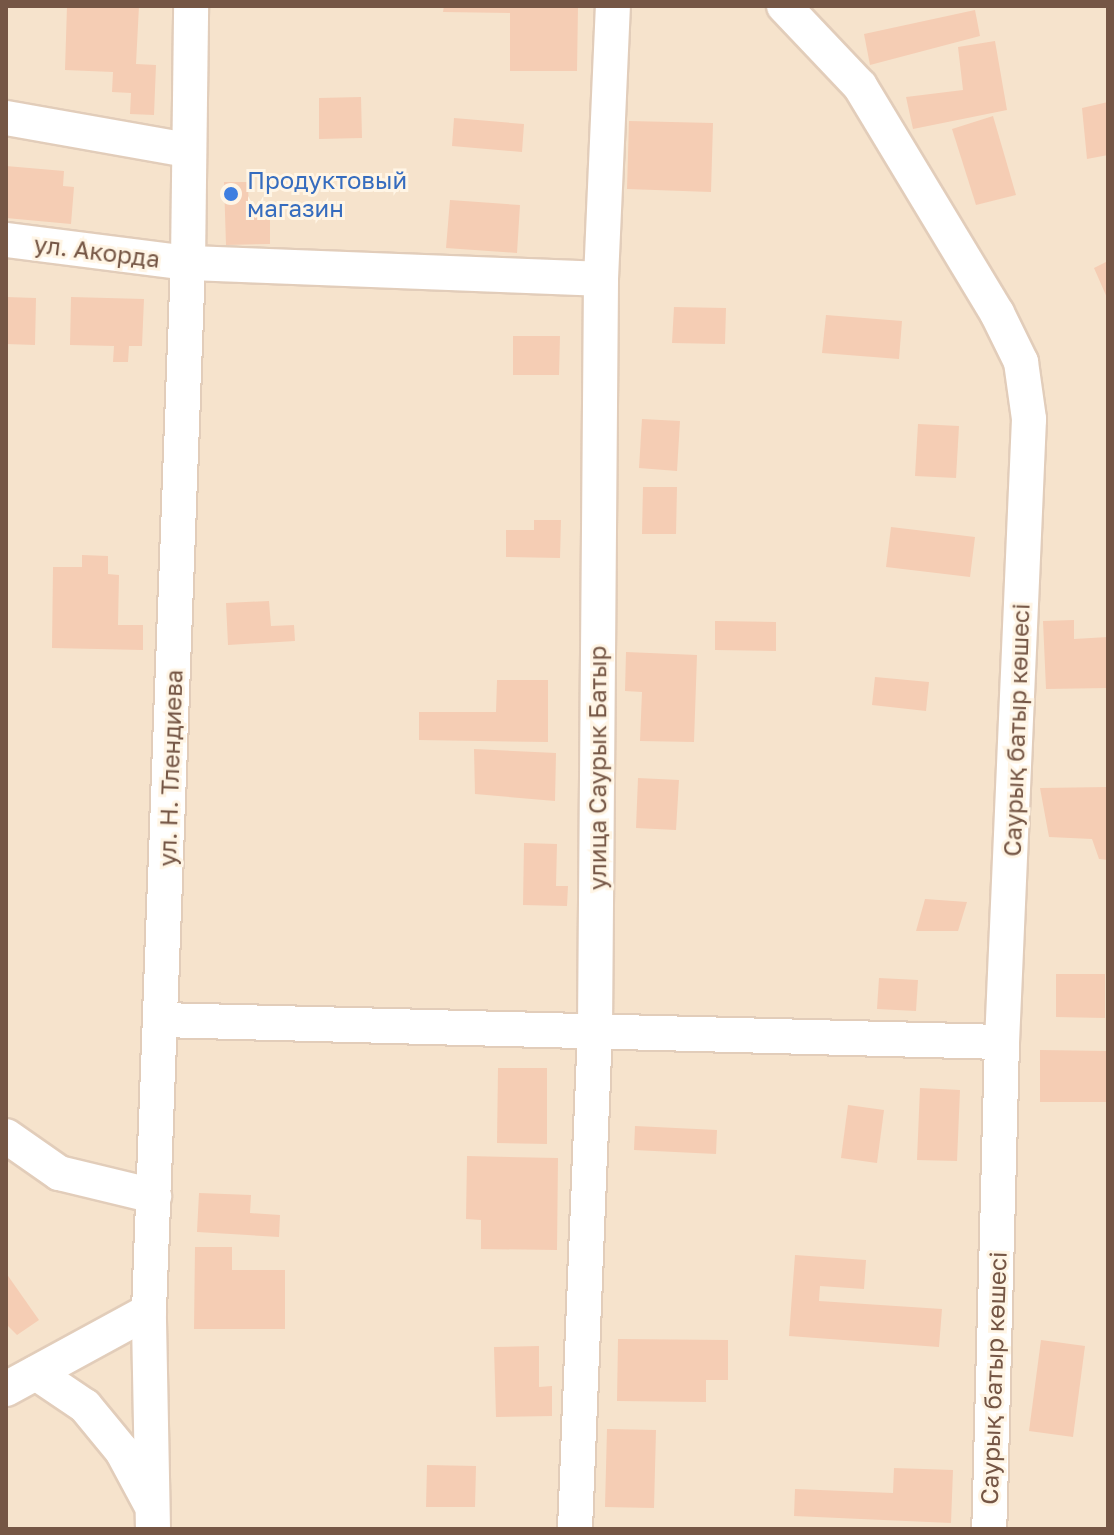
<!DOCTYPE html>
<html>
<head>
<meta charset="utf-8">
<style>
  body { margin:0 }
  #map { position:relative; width:1114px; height:1535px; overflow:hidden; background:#fef1de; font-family:"Golos Text",sans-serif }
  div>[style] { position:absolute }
  .residential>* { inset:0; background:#f6e3cc }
  .building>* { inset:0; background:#f5cdb4 }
  .roads { filter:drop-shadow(2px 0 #e2cdba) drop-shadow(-2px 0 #e2cdba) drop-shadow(0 2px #e2cdba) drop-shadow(0 -2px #e2cdba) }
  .street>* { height:34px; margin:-17px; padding:0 17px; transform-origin:17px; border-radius:17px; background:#fff }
  .dots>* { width:22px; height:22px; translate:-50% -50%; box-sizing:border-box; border:4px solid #fff5e5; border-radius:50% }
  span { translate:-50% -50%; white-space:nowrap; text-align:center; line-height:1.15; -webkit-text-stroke:6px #fff5e5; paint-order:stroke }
  .shop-label { font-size:24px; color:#366cbe }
  .left { translate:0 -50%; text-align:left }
  .street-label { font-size:24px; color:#755645 }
  .frame { position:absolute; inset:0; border:8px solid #755645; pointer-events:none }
</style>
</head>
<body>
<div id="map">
  <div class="residential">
    <div style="clip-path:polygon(6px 6px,1108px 6px,1108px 1529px,6px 1529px)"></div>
  </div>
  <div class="building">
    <div style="clip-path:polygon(67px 6px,139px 6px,136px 64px,156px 65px,154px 115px,130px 114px,131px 93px,112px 92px,113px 72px,65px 70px)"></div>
    <div style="clip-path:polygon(444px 6px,578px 6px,577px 71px,510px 71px,510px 13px,443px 12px)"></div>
    <div style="clip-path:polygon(975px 10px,980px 36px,870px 65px,864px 34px)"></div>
    <div style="clip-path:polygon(995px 41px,1007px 110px,913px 129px,906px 97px,963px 90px,958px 47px)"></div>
    <div style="clip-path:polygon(361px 97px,362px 138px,319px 139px,319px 98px)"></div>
    <div style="clip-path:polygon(1108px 102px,1108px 155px,1087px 159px,1082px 108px)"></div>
    <div style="clip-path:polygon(993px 116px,1016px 195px,976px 205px,952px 129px)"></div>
    <div style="clip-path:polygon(454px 118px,524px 124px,522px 152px,452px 146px)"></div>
    <div style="clip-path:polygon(629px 121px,713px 123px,711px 192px,627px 189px)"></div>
    <div style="clip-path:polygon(6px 166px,64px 171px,63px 186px,74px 187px,71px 224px,6px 218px)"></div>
    <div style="clip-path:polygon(224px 182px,248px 182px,249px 217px,270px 217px,270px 244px,226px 245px)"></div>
    <div style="clip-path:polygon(450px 200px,520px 205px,517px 253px,446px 248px)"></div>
    <div style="clip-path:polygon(1108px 261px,1108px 300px,1094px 268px)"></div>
    <div style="clip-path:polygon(6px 297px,36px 298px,35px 345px,6px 344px)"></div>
    <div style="clip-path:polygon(71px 297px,144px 299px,142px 346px,129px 346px,128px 362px,113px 362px,114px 346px,70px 345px)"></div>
    <div style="clip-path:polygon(674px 307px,726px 308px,725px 344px,672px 343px)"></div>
    <div style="clip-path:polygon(826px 315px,902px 321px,899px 359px,822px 353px)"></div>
    <div style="clip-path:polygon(513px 336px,560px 336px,559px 375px,513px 375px)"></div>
    <div style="clip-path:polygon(642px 419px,680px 421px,677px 471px,639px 468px)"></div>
    <div style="clip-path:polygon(918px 424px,959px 426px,956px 478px,915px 476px)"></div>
    <div style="clip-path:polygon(643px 487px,677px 487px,676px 534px,642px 534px)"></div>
    <div style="clip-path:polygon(534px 520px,561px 520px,560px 558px,506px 557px,506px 530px,534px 530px)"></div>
    <div style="clip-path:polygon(891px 527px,975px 537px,970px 577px,886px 567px)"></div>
    <div style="clip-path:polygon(82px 555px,108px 556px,108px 574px,119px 575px,118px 625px,143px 625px,143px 650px,52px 648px,53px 567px,82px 567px)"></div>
    <div style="clip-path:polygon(269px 601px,271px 626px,294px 625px,295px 641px,228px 645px,226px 603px)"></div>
    <div style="clip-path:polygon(1074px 620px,1074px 639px,1108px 637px,1108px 688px,1046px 689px,1043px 621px)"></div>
    <div style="clip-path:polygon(715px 621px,776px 622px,776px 651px,715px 650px)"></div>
    <div style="clip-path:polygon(626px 652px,697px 655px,694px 742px,640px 741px,642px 692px,625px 691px)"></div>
    <div style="clip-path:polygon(875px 677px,929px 682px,926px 711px,872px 705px)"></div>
    <div style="clip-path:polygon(497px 680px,548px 680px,548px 742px,419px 740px,419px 712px,496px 712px)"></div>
    <div style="clip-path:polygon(474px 749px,556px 753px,555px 801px,475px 794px)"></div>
    <div style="clip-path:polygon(638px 778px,679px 780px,676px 830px,636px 828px)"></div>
    <div style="clip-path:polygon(1108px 787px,1108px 860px,1099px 859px,1092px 839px,1049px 837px,1040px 788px)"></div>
    <div style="clip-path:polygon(524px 843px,557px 844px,556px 886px,568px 886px,567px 906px,523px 905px)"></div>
    <div style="clip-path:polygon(925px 899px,967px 902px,958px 931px,916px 931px)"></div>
    <div style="clip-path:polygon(1056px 974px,1105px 974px,1105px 1018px,1056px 1017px)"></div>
    <div style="clip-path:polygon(879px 978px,918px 980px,916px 1011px,877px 1009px)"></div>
    <div style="clip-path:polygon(1040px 1050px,1108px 1051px,1108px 1102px,1040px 1102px)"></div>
    <div style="clip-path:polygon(498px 1068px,547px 1068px,547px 1144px,497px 1143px)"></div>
    <div style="clip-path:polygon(920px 1088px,960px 1090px,957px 1161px,917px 1160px)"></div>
    <div style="clip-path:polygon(848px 1105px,884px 1110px,877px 1163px,841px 1158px)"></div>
    <div style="clip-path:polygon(635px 1126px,717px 1130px,716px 1154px,634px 1150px)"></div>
    <div style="clip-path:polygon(467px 1156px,558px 1158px,557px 1250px,481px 1249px,481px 1220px,466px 1219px)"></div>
    <div style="clip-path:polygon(199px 1193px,251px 1195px,250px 1213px,280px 1215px,279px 1237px,197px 1232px)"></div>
    <div style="clip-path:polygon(195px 1247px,232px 1247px,232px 1270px,285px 1270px,285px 1329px,194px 1329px)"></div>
    <div style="clip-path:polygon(795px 1255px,866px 1260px,864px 1289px,820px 1286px,819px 1301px,942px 1309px,939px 1347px,789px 1336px)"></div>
    <div style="clip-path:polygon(6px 1273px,39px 1320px,17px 1335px,6px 1324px)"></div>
    <div style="clip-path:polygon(618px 1339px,728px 1340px,728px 1380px,706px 1380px,706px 1402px,617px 1401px)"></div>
    <div style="clip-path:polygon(1041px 1340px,1085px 1346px,1073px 1437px,1029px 1431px)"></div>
    <div style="clip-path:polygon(539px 1346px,539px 1387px,552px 1386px,552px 1416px,496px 1417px,494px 1347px)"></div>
    <div style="clip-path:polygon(607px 1429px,656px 1430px,654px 1508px,605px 1507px)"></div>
    <div style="clip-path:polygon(427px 1465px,476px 1466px,475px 1507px,426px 1507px)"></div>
    <div style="clip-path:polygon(894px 1468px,953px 1470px,951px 1523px,794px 1516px,795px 1489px,893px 1493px)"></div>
  </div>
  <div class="roads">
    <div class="street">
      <div style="left:784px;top:6px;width:110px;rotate:46.5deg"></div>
      <div style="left:860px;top:86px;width:265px;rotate:58.9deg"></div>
      <div style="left:997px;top:313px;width:55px;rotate:63.9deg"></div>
      <div style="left:1021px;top:362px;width:58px;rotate:82deg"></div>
      <div style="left:1029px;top:419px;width:624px;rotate:92.48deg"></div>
      <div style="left:1002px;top:1042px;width:487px;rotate:91.5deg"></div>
      <div style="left:6px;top:118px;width:184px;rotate:10deg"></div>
      <div style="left:6px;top:240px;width:183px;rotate:7.2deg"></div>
      <div style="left:188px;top:263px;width:413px;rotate:2.2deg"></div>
      <div style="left:161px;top:1020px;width:841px;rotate:1.5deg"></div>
      <div style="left:6px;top:1136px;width:65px;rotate:34.9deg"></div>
      <div style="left:59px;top:1173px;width:98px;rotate:13.6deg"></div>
      <div style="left:36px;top:1373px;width:59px;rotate:34deg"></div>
      <div style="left:85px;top:1406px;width:58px;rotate:50.6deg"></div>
      <div style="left:122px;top:1451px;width:59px;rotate:61.7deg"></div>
      <div style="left:6px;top:1389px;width:163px;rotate:-28.6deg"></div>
      <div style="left:153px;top:1529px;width:218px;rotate:-91.1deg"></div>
      <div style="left:149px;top:1311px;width:1049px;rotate:-87.87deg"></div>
      <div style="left:188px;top:263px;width:257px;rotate:-89.3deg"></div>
      <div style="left:575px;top:1529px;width:501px;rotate:-87.71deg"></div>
      <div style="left:595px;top:1028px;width:749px;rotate:-89.54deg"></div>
      <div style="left:601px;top:279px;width:273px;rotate:-87.5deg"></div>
    </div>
  </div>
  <div class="dots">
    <div style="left:231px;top:194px;background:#3f7fe0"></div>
  </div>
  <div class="shop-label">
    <span class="left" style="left:247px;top:194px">Продуктовый<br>магазин</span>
  </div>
  <div class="street-label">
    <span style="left:97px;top:251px;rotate:7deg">ул. Акорда</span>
    <span style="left:1016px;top:730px;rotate:-88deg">Саурық батыр көшесі</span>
    <span style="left:170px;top:768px;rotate:-88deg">ул. Н. Тлендиева</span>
    <span style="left:597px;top:768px;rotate:-90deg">улица Саурык Батыр</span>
    <span style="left:993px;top:1378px;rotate:-88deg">Саурық батыр көшесі</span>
  </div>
  <div class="frame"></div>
</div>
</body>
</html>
